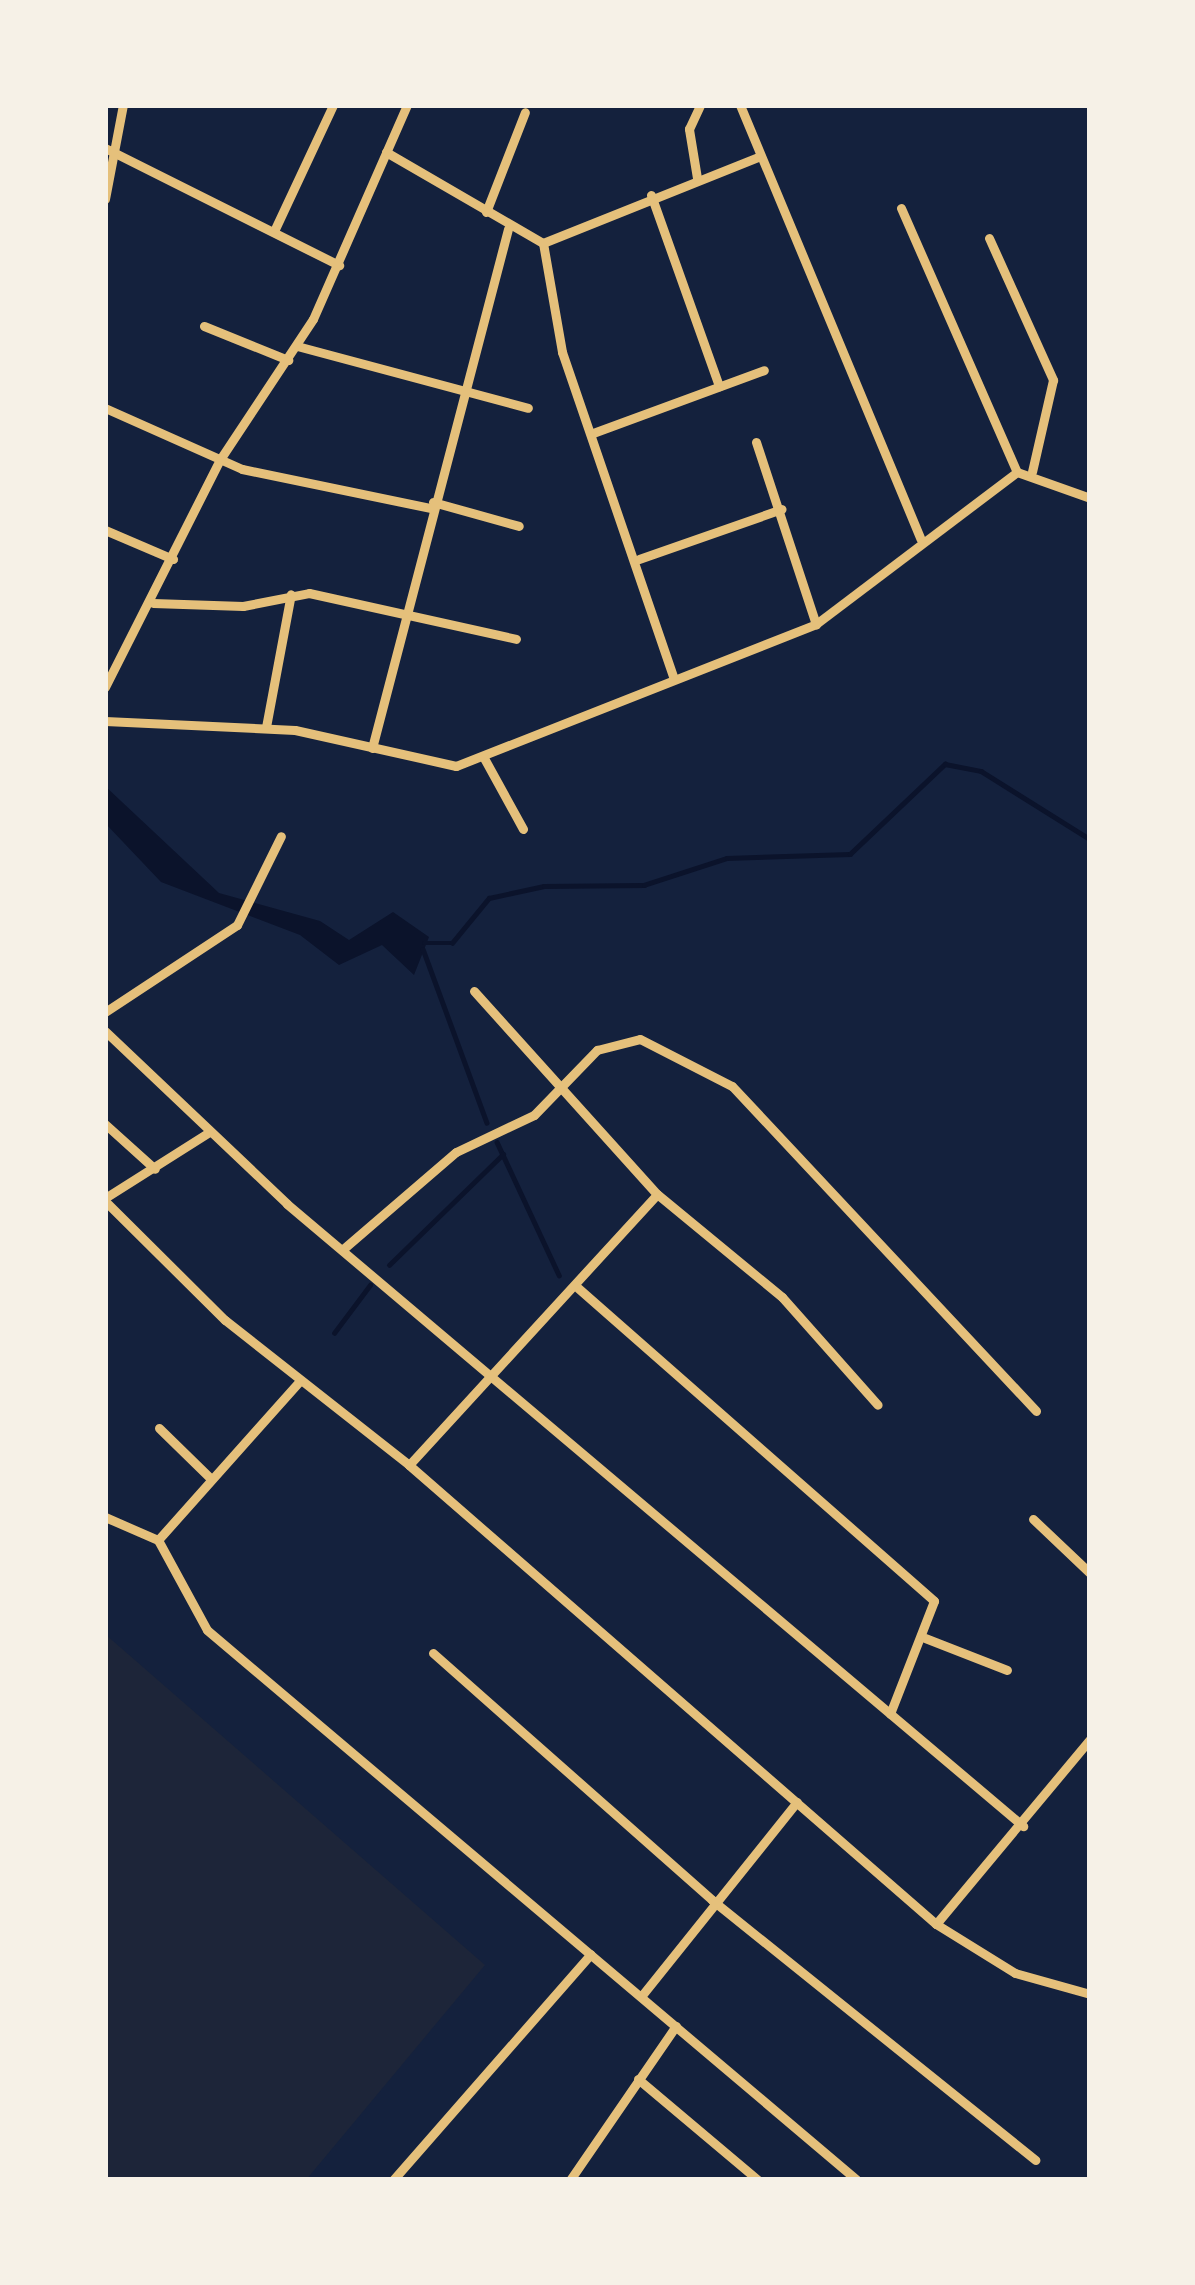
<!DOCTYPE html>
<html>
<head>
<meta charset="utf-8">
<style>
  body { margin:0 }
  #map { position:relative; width:1195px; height:2285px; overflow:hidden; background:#14213d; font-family:Manrope,sans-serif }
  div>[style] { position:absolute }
  .green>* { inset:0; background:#1d2539 }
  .water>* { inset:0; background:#0b132b }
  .stream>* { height:4.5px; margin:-2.25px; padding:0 2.25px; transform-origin:2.25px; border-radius:2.25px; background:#0b132b }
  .minor>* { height:9px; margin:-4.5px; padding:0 4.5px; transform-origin:4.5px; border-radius:4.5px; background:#e5c07b }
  span { translate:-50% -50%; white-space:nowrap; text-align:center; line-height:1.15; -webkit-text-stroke:12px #f6f1e7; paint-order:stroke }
  .frame { position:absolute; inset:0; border:108px solid #f6f1e7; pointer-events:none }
</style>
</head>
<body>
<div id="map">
  <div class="green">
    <div style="clip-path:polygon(105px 1634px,485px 1965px,306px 2180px,105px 2180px)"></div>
  </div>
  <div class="water">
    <div style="clip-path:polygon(105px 786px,219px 893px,320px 921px,349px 940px,393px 912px,429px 937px,414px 975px,382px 945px,339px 965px,300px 935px,161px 882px,105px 823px)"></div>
  </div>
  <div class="stream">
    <div style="left:424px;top:943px;width:28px"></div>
    <div style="left:452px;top:943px;width:58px;rotate:-50.6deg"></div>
    <div style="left:489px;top:898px;width:56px;rotate:-12.3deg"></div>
    <div style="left:544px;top:886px;width:100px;rotate:-0.6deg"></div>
    <div style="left:644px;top:885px;width:87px;rotate:-18deg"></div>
    <div style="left:727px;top:858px;width:123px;rotate:-1.9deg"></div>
    <div style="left:850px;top:854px;width:131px;rotate:-43.5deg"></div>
    <div style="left:945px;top:764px;width:37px;rotate:11deg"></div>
    <div style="left:981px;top:771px;width:128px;rotate:32deg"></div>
    <div style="left:423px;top:949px;width:185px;rotate:69.8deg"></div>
    <div style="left:497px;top:1142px;width:147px;rotate:65deg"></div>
    <div style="left:389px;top:1265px;width:159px;rotate:-44.2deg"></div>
    <div style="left:334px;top:1333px;width:60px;rotate:-53.1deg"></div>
  </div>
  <div class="minor">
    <div style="left:740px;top:105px;width:470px;rotate:67.4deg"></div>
    <div style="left:105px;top:148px;width:262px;rotate:26.6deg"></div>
    <div style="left:386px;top:152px;width:181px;rotate:30.1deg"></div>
    <div style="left:697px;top:178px;width:50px;rotate:-99.3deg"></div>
    <div style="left:689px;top:129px;width:26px;rotate:-65deg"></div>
    <div style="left:651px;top:195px;width:203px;rotate:70.4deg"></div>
    <div style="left:105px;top:199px;width:96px;rotate:-79.2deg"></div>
    <div style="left:901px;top:208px;width:288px;rotate:66.3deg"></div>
    <div style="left:486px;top:212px;width:107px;rotate:-68.7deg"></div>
    <div style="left:275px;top:229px;width:137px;rotate:-64.9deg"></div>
    <div style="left:989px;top:238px;width:156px;rotate:65.7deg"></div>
    <div style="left:1053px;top:380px;width:94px;rotate:102.9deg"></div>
    <div style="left:543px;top:243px;width:111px;rotate:80.1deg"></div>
    <div style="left:562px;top:352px;width:343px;rotate:71.1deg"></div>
    <div style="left:543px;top:243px;width:232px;rotate:-21.8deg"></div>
    <div style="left:204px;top:326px;width:91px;rotate:22deg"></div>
    <div style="left:297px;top:346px;width:239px;rotate:15deg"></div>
    <div style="left:105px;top:408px;width:150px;rotate:24deg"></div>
    <div style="left:242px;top:469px;width:193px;rotate:11.7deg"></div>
    <div style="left:593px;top:433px;width:182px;rotate:-20.2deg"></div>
    <div style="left:756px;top:442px;width:192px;rotate:71.8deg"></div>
    <div style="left:433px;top:502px;width:89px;rotate:15.6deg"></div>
    <div style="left:105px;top:530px;width:74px;rotate:23.1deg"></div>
    <div style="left:639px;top:559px;width:151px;rotate:-19.3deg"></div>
    <div style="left:153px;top:603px;width:90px;rotate:1.9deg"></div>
    <div style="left:243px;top:606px;width:67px;rotate:-11.1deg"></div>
    <div style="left:309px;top:593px;width:212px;rotate:12.5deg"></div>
    <div style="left:105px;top:687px;width:253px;rotate:-63.2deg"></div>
    <div style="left:219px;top:461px;width:170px;rotate:-56.5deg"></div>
    <div style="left:313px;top:319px;width:234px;rotate:-66.3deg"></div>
    <div style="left:105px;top:721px;width:190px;rotate:2.7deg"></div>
    <div style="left:295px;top:730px;width:165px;rotate:12.6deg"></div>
    <div style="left:456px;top:766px;width:387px;rotate:-21.5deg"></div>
    <div style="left:816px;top:624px;width:252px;rotate:-37.1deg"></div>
    <div style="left:1017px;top:472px;width:77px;rotate:19.6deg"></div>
    <div style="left:266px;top:727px;width:135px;rotate:-79.4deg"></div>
    <div style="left:372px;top:748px;width:537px;rotate:-75.32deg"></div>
    <div style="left:484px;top:758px;width:81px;rotate:61.2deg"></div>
    <div style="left:474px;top:991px;width:273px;rotate:48deg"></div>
    <div style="left:657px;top:1194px;width:162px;rotate:39.5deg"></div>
    <div style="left:782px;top:1297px;width:144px;rotate:48.4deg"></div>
    <div style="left:105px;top:1012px;width:158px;rotate:-33.4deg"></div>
    <div style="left:237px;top:925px;width:99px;rotate:-63.7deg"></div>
    <div style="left:105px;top:1031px;width:251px;rotate:43.5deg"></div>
    <div style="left:287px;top:1204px;width:964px;rotate:40.2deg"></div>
    <div style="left:105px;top:1124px;width:67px;rotate:42deg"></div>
    <div style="left:105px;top:1198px;width:122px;rotate:-32.3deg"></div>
    <div style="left:105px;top:1201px;width:169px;rotate:44.8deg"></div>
    <div style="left:225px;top:1320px;width:234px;rotate:38.2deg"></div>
    <div style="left:409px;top:1465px;width:699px;rotate:41.05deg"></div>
    <div style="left:936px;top:1924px;width:93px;rotate:31.8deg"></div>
    <div style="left:1015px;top:1973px;width:78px;rotate:15.6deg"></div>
    <div style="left:342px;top:1250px;width:150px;rotate:-40.7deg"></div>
    <div style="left:456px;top:1152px;width:86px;rotate:-25.4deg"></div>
    <div style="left:534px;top:1115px;width:91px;rotate:-45.9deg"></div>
    <div style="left:597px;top:1050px;width:44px;rotate:-14.3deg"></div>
    <div style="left:640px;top:1039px;width:103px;rotate:27.1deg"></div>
    <div style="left:732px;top:1086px;width:445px;rotate:46.9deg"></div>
    <div style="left:578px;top:1288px;width:474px;rotate:41.3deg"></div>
    <div style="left:934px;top:1601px;width:121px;rotate:111.3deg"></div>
    <div style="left:159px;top:1428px;width:73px;rotate:44.4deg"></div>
    <div style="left:409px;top:1465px;width:367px;rotate:-47.5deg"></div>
    <div style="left:105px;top:1517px;width:58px;rotate:23.5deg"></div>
    <div style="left:1033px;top:1519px;width:79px;rotate:43.5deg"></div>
    <div style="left:158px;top:1540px;width:102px;rotate:61.4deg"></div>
    <div style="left:207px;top:1630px;width:851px;rotate:40.24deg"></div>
    <div style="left:158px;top:1540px;width:212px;rotate:-48.3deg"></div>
    <div style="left:925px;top:1638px;width:88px;rotate:21.3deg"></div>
    <div style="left:433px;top:1653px;width:373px;rotate:41.5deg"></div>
    <div style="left:712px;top:1900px;width:415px;rotate:38.8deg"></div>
    <div style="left:936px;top:1924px;width:241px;rotate:-50.2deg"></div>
    <div style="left:643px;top:1994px;width:246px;rotate:-51.3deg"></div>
    <div style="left:638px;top:2079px;width:157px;rotate:40.1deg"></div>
    <div style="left:393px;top:2180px;width:300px;rotate:-48.8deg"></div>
    <div style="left:570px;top:2180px;width:187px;rotate:-55.5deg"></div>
  </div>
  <div class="frame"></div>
</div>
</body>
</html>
